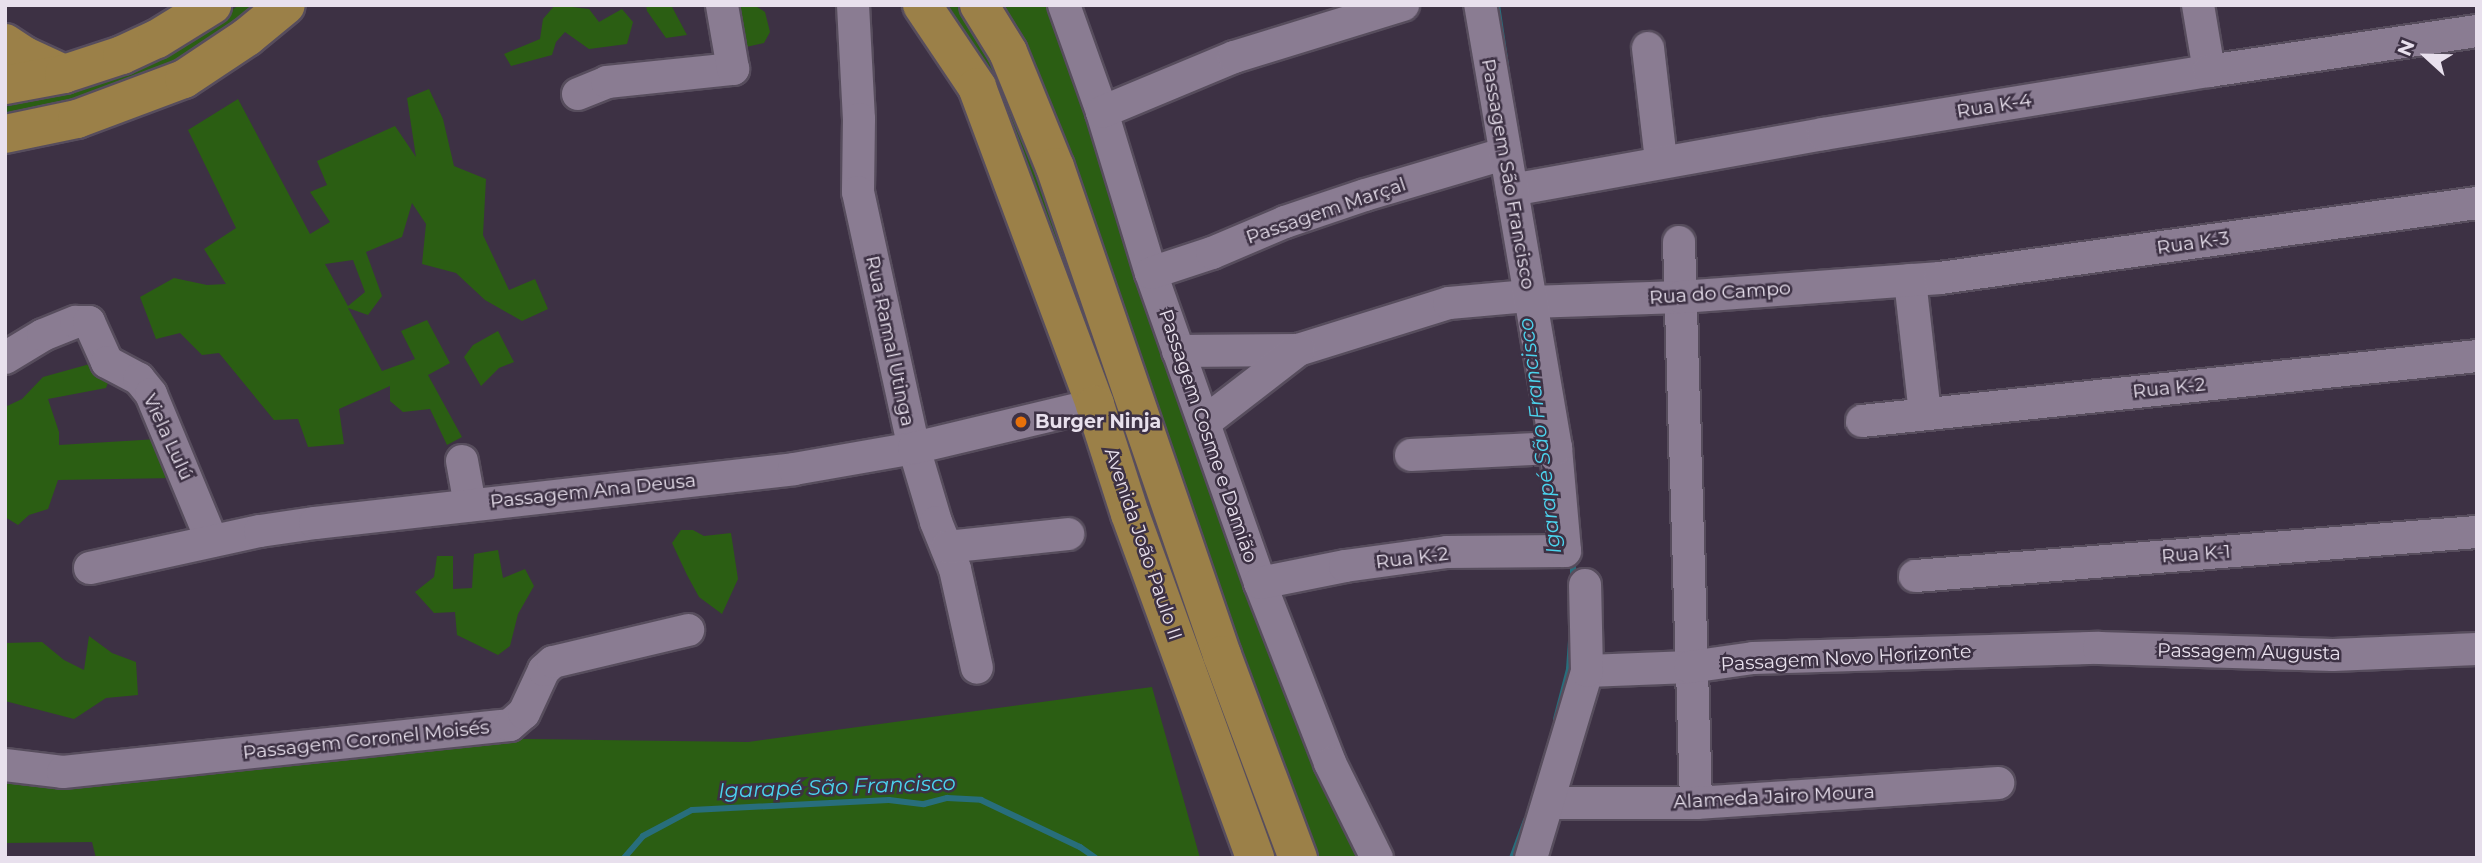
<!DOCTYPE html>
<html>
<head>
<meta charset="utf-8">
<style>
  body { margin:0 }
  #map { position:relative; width:2482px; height:863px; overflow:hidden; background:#3d3144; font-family:Montserrat,sans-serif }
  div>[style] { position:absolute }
  .green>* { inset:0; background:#2b5e13 }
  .stream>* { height:6px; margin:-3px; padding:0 3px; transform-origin:3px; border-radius:3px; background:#286e7c }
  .roads { filter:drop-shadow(2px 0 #574d5d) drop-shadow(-2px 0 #574d5d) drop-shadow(0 2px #574d5d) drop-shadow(0 -2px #574d5d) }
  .minor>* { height:32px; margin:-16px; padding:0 16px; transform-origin:16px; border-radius:16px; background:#8a7c92 }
  .major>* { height:38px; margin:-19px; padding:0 19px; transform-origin:19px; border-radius:19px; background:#9b8048 }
  .dots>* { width:19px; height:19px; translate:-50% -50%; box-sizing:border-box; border:4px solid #3d3144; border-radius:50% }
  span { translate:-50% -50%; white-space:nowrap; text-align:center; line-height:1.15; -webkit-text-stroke:5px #3d3144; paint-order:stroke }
  .street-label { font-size:19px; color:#e8e0ed }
  .poi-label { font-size:19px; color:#e8e0ed; font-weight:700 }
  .left { translate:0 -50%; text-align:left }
  .water-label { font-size:21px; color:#4bd3ed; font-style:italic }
  .frame { position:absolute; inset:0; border:7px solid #e8e0ed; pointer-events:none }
  .north { position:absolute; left:2391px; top:21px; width:70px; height:70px; -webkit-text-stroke:5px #3d3144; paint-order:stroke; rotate:292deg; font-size:19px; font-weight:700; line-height:28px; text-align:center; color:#e8e0ed }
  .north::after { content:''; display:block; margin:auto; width:24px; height:32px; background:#e8e0ed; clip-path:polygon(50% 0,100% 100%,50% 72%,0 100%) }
</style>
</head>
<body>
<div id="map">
  <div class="green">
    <div style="clip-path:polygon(239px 5px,272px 5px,182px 69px,5px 126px,5px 107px,104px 83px,185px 43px)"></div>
    <div style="clip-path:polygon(555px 5px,589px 9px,599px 22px,622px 9px,633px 22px,627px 44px,589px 49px,565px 32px,556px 42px,552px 55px,511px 66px,504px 54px,540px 39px,543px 19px)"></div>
    <div style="clip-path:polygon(646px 5px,671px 5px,687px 35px,666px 38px,647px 11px)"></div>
    <div style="clip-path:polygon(729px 5px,754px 5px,765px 12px,770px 32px,764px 43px,746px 47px,733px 40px)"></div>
    <div style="clip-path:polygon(932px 5px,958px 5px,1004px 84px,1036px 166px,1282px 858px,1271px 858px)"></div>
    <div style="clip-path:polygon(1002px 5px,1052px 5px,1370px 858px,1311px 858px)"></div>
    <div style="clip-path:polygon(evenodd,429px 89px,443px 119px,454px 166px,486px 179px,483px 235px,509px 290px,535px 279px,548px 309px,522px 321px,485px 300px,456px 273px,422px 264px,426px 224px,412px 203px,402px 237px,366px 252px,382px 296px,368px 315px,348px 308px,382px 371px,415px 359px,401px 331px,427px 320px,450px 363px,428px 375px,462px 437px,447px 445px,430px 409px,403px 412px,390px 401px,390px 386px,339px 409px,344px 444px,308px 447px,298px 419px,274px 420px,219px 353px,202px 355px,180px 333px,156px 339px,140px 297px,174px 278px,207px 285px,226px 284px,204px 249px,236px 228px,188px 130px,238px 99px,310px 234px,330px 222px,310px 192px,327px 185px,317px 161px,395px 126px,416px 157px,407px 98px,429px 89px,353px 260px,365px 292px,348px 306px,325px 264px,353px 260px)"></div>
    <div style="clip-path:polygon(498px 331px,514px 362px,499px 368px,481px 386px,464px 357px,473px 345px)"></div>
    <div style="clip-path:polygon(97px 362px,111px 375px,106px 388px,48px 399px,59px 432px,59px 445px,158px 439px,175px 478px,58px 480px,48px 509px,29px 515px,18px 525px,5px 517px,5px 407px,22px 399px,43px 377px)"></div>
    <div style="clip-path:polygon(681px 530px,693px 530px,704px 536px,731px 533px,738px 579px,722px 614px,699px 597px,687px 575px,672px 543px)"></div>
    <div style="clip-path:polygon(498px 550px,503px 578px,525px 569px,534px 586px,518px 614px,510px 646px,498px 655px,457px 635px,455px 612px,434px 613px,415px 592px,434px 577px,437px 556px,453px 556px,453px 589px,472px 588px,474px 554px)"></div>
    <div style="clip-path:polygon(89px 636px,112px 653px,136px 662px,138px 695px,106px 698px,74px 719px,5px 701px,6px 643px,42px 642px,64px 660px,84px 670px)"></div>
    <div style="clip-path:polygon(1152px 687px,1200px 858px,96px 858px,92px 842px,5px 843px,5px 775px,447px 738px,748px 742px)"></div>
  </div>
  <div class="stream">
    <div style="left:1497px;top:5px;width:68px;rotate:81.5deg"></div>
    <div style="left:1573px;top:557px;width:24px;rotate:90deg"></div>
    <div style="left:1556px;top:719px;width:52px;rotate:-75.4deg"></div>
    <div style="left:1569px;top:669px;width:28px;rotate:-86deg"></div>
    <div style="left:624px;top:858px;width:29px;rotate:-49deg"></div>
    <div style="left:643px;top:836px;width:55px;rotate:-28deg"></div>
    <div style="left:692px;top:810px;width:197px;rotate:-2.9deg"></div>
    <div style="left:889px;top:800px;width:35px;rotate:7deg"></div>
    <div style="left:924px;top:804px;width:24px;rotate:-15deg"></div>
    <div style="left:947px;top:798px;width:34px;rotate:3deg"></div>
    <div style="left:981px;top:800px;width:110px;rotate:25.4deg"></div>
    <div style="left:1080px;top:847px;width:19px;rotate:35deg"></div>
    <div style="left:1512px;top:858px;width:40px;rotate:-69.8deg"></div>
  </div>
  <div class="roads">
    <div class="minor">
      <div style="left:853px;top:5px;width:114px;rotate:87deg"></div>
      <div style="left:859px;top:119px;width:73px;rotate:90.8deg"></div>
      <div style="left:858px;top:192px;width:262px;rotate:77.7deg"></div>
      <div style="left:914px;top:448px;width:77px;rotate:73.4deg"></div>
      <div style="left:936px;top:522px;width:51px;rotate:68deg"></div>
      <div style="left:955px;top:569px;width:101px;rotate:77.5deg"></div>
      <div style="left:1064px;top:5px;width:114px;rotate:70.4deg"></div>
      <div style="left:1102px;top:112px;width:168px;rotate:73.1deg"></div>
      <div style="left:1151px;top:273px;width:329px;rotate:70.6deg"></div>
      <div style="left:1260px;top:583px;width:193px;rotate:68.7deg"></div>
      <div style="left:1330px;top:763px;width:106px;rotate:63.7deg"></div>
      <div style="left:2198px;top:5px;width:67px;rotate:80.5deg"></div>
      <div style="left:1648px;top:48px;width:114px;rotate:83.4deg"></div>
      <div style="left:578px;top:94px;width:31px;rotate:-22deg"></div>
      <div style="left:607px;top:82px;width:127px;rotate:-5.9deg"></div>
      <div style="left:733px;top:69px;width:65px;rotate:-99.8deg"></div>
      <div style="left:1102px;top:112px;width:143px;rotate:-22.6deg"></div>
      <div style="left:1234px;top:57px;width:177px;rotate:-17.1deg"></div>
      <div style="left:1512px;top:190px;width:316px;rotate:-10.2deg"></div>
      <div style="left:1823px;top:134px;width:391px;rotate:-9.3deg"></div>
      <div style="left:2209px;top:71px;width:271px;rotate:-8.5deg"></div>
      <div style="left:1679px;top:242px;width:561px;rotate:88.26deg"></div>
      <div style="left:1151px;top:273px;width:64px;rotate:-18.2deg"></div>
      <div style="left:1212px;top:253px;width:79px;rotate:-23deg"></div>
      <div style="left:1285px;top:222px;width:84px;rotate:-18.6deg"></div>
      <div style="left:1365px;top:195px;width:144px;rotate:-16.5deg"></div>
      <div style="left:1910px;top:280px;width:134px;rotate:83.6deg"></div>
      <div style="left:1530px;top:302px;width:151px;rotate:-1.9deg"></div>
      <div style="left:1681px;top:297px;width:260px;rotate:-4.2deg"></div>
      <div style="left:1940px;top:278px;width:542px;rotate:-7.95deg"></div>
      <div style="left:1178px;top:351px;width:120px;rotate:-0.5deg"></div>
      <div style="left:1298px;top:350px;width:158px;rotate:-17.3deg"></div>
      <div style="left:1449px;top:303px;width:79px;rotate:-5.1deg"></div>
      <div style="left:5px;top:358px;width:44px;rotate:-31.2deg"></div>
      <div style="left:43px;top:335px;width:35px;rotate:-22deg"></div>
      <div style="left:76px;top:322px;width:13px"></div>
      <div style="left:89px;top:322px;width:44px;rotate:65.8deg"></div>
      <div style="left:107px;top:362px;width:36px;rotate:28deg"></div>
      <div style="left:139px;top:379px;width:19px;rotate:51deg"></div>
      <div style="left:151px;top:394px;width:159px;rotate:67.5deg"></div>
      <div style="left:1862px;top:421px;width:618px;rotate:-6.03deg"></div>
      <div style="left:1205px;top:422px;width:118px;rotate:-37.7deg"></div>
      <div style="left:1411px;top:455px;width:145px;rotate:-2.8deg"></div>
      <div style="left:462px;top:461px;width:45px;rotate:79.7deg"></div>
      <div style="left:947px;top:547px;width:122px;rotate:-6.1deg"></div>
      <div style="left:90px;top:568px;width:174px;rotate:-12.3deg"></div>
      <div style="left:260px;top:531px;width:56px;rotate:-8.3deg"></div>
      <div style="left:315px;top:523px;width:482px;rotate:-6.4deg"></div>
      <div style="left:794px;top:469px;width:122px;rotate:-9.9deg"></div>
      <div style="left:914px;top:448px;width:186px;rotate:-13.4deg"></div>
      <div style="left:1915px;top:576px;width:564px;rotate:-4.48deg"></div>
      <div style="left:1260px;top:583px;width:87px;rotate:-11.3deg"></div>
      <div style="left:1345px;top:566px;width:103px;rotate:-7.8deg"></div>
      <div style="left:1447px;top:552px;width:118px;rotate:-0.5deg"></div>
      <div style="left:1565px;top:551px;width:103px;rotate:-95deg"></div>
      <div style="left:1556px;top:448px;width:449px;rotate:-99.7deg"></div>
      <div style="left:1587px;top:671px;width:103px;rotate:-2.2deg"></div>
      <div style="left:1690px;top:667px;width:64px;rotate:-8.1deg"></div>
      <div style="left:1753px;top:658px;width:346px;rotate:-1.7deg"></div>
      <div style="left:2099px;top:648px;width:234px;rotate:1.7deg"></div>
      <div style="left:2333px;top:655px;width:144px;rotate:-2.4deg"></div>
      <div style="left:5px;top:765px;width:58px;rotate:6.9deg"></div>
      <div style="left:63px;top:772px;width:449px;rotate:-6deg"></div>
      <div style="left:510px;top:725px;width:18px;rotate:-41deg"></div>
      <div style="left:524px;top:713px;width:47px;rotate:-65.1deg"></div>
      <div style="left:544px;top:670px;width:12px;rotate:-42deg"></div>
      <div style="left:553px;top:662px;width:139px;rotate:-13.3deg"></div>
      <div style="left:1550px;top:803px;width:146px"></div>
      <div style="left:1696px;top:803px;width:303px;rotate:-3.8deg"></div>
      <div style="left:1531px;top:858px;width:195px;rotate:-73.3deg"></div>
      <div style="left:1587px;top:671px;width:86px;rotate:-91.3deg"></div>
    </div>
    <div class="major">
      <div style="left:922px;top:5px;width:99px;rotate:56.1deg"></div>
      <div style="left:977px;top:87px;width:339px;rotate:69.6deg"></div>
      <div style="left:1095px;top:405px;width:114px;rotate:72.2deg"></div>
      <div style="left:1130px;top:514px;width:366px;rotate:70deg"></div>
      <div style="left:979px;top:5px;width:55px;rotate:58.3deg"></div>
      <div style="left:1008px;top:52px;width:124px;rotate:67.8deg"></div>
      <div style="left:1055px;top:167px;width:516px;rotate:71.11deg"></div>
      <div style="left:1222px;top:655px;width:217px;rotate:69.5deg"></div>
      <div style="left:5px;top:43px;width:24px;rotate:33deg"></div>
      <div style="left:25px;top:56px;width:43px;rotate:24.8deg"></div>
      <div style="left:5px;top:85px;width:60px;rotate:-10.6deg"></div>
      <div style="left:64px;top:74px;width:61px;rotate:-18.1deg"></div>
      <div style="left:122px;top:55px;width:38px;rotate:-25deg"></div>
      <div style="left:157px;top:39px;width:65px;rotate:-31.7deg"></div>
      <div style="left:5px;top:134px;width:74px;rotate:-11.8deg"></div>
      <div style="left:77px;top:119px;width:114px;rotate:-20.5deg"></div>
      <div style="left:184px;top:79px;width:76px;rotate:-33.7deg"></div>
      <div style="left:247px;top:37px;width:50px;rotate:-39.4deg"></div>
    </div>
  </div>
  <div class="dots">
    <div style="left:1021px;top:422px;background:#e8710a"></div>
  </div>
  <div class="street-label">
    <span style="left:1994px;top:106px;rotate:-9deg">Rua K-4</span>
    <span style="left:1508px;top:174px;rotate:80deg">Passagem São Francisco</span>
    <span style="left:1326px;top:211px;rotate:-19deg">Passagem Marçal</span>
    <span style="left:2193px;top:243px;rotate:-8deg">Rua K-3</span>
    <span style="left:1720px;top:293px;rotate:-4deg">Rua do Campo</span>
    <span style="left:890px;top:341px;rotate:78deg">Rua Ramal Utinga</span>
    <span style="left:2169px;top:388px;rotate:-6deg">Rua K-2</span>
    <span style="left:1208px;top:436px;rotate:71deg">Passagem Cosme e Damião</span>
    <span style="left:168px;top:437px;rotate:65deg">Viela Lulú</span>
    <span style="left:593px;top:491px;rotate:-6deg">Passagem Ana Deusa</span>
    <span style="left:1143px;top:544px;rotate:71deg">Avenida João Paulo II</span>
    <span style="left:2196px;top:554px;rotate:-4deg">Rua K-1</span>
    <span style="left:1412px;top:558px;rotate:-7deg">Rua K-2</span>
    <span style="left:2249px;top:652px;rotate:1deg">Passagem Augusta</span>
    <span style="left:1846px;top:658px;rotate:-3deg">Passagem Novo Horizonte</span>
    <span style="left:366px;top:740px;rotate:-6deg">Passagem Coronel Moisés</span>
    <span style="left:1774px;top:797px;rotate:-3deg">Alameda Jairo Moura</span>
  </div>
  <div class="poi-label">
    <span class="left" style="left:1035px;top:422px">Burger Ninja</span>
  </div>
  <div class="water-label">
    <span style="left:1540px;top:436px;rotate:-97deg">Igarapé São Francisco</span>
    <span style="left:837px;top:787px;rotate:-2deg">Igarapé São Francisco</span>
  </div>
  <div class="frame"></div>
  <div class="north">N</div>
</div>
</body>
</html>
